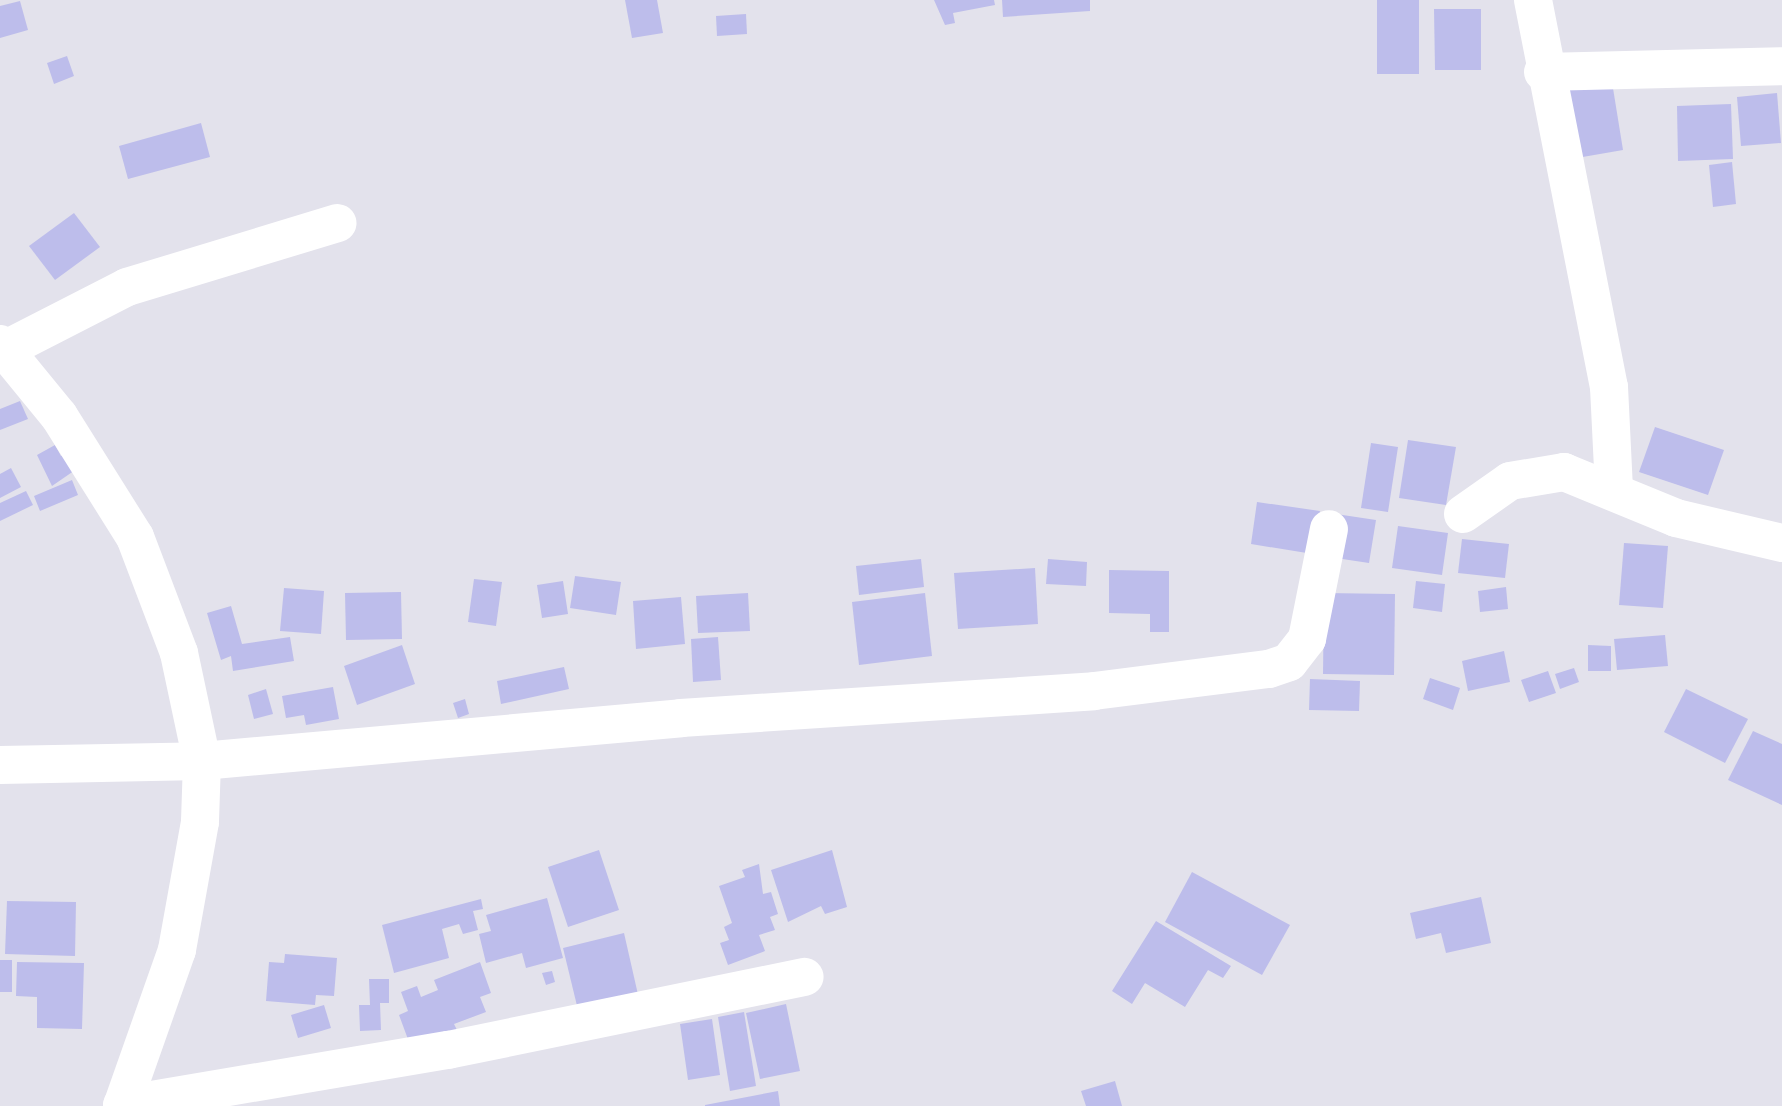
<!DOCTYPE html>
<html>
<head>
<meta charset="utf-8">
<style>
  body { margin:0 }
  #map { position:relative; width:1782px; height:1106px; overflow:hidden; background:#e3e2ec; font-family:Helvetica,sans-serif }
  div>[style] { position:absolute }
  .building>* { inset:0; background:#bdbdeb }
  .minor>* { height:38px; margin:-19px; padding:0 19px; transform-origin:19px; border-radius:19px; background:#fff }
  span { translate:-50% -50%; white-space:nowrap; text-align:center; line-height:1.15; -webkit-text-stroke:6px #f0eff9; paint-order:stroke }
</style>
</head>
<body>
<div id="map">
  <div class="building">
    <div style="clip-path:polygon(625px 0,657px 0,663px 33px,632px 38px)"></div>
    <div style="clip-path:polygon(934px 0,994px 0,995px 5px,953px 13px,955px 23px,945px 25px)"></div>
    <div style="clip-path:polygon(1002px 0,1090px 0,1090px 11px,1003px 17px)"></div>
    <div style="clip-path:polygon(1377px 0,1419px 0,1419px 74px,1377px 74px)"></div>
    <div style="clip-path:polygon(20px 1px,28px 30px,0 38px,0 6px)"></div>
    <div style="clip-path:polygon(1434px 9px,1481px 9px,1481px 70px,1435px 70px)"></div>
    <div style="clip-path:polygon(746px 14px,747px 34px,717px 36px,716px 16px)"></div>
    <div style="clip-path:polygon(67px 56px,74px 76px,54px 84px,47px 63px)"></div>
    <div style="clip-path:polygon(1612px 82px,1623px 150px,1571px 159px,1561px 90px)"></div>
    <div style="clip-path:polygon(1777px 93px,1781px 143px,1741px 146px,1737px 97px)"></div>
    <div style="clip-path:polygon(1731px 104px,1733px 159px,1678px 161px,1677px 106px)"></div>
    <div style="clip-path:polygon(201px 123px,210px 157px,128px 179px,119px 146px)"></div>
    <div style="clip-path:polygon(1732px 162px,1736px 204px,1713px 207px,1709px 165px)"></div>
    <div style="clip-path:polygon(74px 213px,100px 247px,55px 280px,29px 246px)"></div>
    <div style="clip-path:polygon(20px 401px,28px 419px,0 430px,0 409px)"></div>
    <div style="clip-path:polygon(1655px 427px,1724px 450px,1708px 495px,1639px 472px)"></div>
    <div style="clip-path:polygon(1408px 440px,1456px 447px,1446px 505px,1399px 498px)"></div>
    <div style="clip-path:polygon(1371px 443px,1398px 447px,1388px 512px,1361px 508px)"></div>
    <div style="clip-path:polygon(55px 445px,61px 456px,72px 450px,81px 466px,52px 486px,37px 455px)"></div>
    <div style="clip-path:polygon(11px 468px,21px 487px,0 498px,0 474px)"></div>
    <div style="clip-path:polygon(72px 480px,78px 495px,40px 511px,34px 496px)"></div>
    <div style="clip-path:polygon(26px 491px,33px 505px,0 521px,0 503px)"></div>
    <div style="clip-path:polygon(1257px 502px,1320px 511px,1313px 554px,1251px 544px)"></div>
    <div style="clip-path:polygon(1336px 514px,1376px 520px,1369px 563px,1329px 557px)"></div>
    <div style="clip-path:polygon(1398px 526px,1448px 533px,1442px 575px,1392px 568px)"></div>
    <div style="clip-path:polygon(1462px 539px,1509px 544px,1505px 578px,1458px 573px)"></div>
    <div style="clip-path:polygon(1624px 543px,1668px 546px,1663px 608px,1619px 605px)"></div>
    <div style="clip-path:polygon(921px 559px,924px 587px,859px 595px,856px 566px)"></div>
    <div style="clip-path:polygon(1048px 559px,1087px 562px,1086px 586px,1046px 584px)"></div>
    <div style="clip-path:polygon(1035px 568px,1038px 624px,958px 629px,954px 573px)"></div>
    <div style="clip-path:polygon(1109px 570px,1169px 571px,1169px 632px,1150px 632px,1150px 614px,1109px 613px)"></div>
    <div style="clip-path:polygon(575px 576px,621px 582px,616px 615px,570px 608px)"></div>
    <div style="clip-path:polygon(474px 579px,502px 582px,496px 626px,468px 622px)"></div>
    <div style="clip-path:polygon(563px 581px,568px 614px,542px 618px,537px 585px)"></div>
    <div style="clip-path:polygon(1416px 581px,1445px 584px,1442px 612px,1413px 608px)"></div>
    <div style="clip-path:polygon(1506px 587px,1508px 609px,1480px 612px,1478px 591px)"></div>
    <div style="clip-path:polygon(284px 588px,324px 591px,321px 634px,280px 631px)"></div>
    <div style="clip-path:polygon(401px 592px,402px 639px,346px 640px,345px 593px)"></div>
    <div style="clip-path:polygon(748px 593px,750px 631px,698px 633px,696px 596px)"></div>
    <div style="clip-path:polygon(925px 593px,932px 656px,859px 665px,852px 602px)"></div>
    <div style="clip-path:polygon(1324px 593px,1395px 594px,1394px 675px,1323px 674px)"></div>
    <div style="clip-path:polygon(681px 597px,685px 644px,636px 649px,633px 601px)"></div>
    <div style="clip-path:polygon(231px 606px,242px 644px,290px 637px,294px 661px,233px 671px,231px 656px,221px 660px,207px 613px)"></div>
    <div style="clip-path:polygon(1665px 635px,1668px 666px,1617px 670px,1614px 639px)"></div>
    <div style="clip-path:polygon(718px 637px,721px 680px,693px 682px,691px 639px)"></div>
    <div style="clip-path:polygon(402px 645px,415px 684px,357px 705px,344px 666px)"></div>
    <div style="clip-path:polygon(1588px 645px,1611px 646px,1611px 671px,1588px 671px)"></div>
    <div style="clip-path:polygon(1504px 651px,1510px 682px,1468px 691px,1462px 661px)"></div>
    <div style="clip-path:polygon(564px 667px,569px 689px,501px 704px,497px 681px)"></div>
    <div style="clip-path:polygon(1574px 668px,1579px 682px,1560px 689px,1555px 674px)"></div>
    <div style="clip-path:polygon(1548px 671px,1556px 693px,1529px 702px,1521px 680px)"></div>
    <div style="clip-path:polygon(1430px 678px,1460px 688px,1453px 710px,1423px 699px)"></div>
    <div style="clip-path:polygon(1310px 679px,1360px 681px,1359px 711px,1309px 710px)"></div>
    <div style="clip-path:polygon(333px 687px,339px 719px,306px 725px,304px 715px,286px 718px,282px 696px)"></div>
    <div style="clip-path:polygon(266px 689px,273px 714px,254px 719px,248px 695px)"></div>
    <div style="clip-path:polygon(1686px 689px,1748px 719px,1725px 763px,1664px 732px)"></div>
    <div style="clip-path:polygon(465px 699px,469px 714px,458px 718px,453px 703px)"></div>
    <div style="clip-path:polygon(1753px 731px,1782px 744px,1782px 805px,1728px 780px)"></div>
    <div style="clip-path:polygon(599px 850px,619px 910px,568px 927px,548px 867px)"></div>
    <div style="clip-path:polygon(832px 850px,847px 907px,825px 914px,821px 906px,788px 922px,771px 870px)"></div>
    <div style="clip-path:polygon(759px 864px,763px 894px,771px 892px,778px 914px,770px 917px,775px 930px,759px 935px,765px 951px,728px 965px,720px 943px,729px 940px,724px 927px,732px 923px,719px 886px,745px 877px,742px 870px)"></div>
    <div style="clip-path:polygon(1192px 872px,1290px 925px,1262px 975px,1165px 922px)"></div>
    <div style="clip-path:polygon(1481px 897px,1491px 943px,1446px 953px,1441px 933px,1416px 939px,1410px 913px)"></div>
    <div style="clip-path:polygon(547px 898px,563px 958px,526px 968px,522px 953px,486px 963px,479px 934px,491px 931px,486px 915px)"></div>
    <div style="clip-path:polygon(481px 899px,483px 909px,473px 911px,478px 930px,463px 934px,459px 924px,442px 929px,449px 958px,394px 973px,382px 925px)"></div>
    <div style="clip-path:polygon(7px 901px,76px 902px,75px 956px,5px 954px)"></div>
    <div style="clip-path:polygon(1156px 921px,1231px 966px,1223px 978px,1208px 970px,1185px 1007px,1145px 983px,1132px 1004px,1112px 991px)"></div>
    <div style="clip-path:polygon(624px 933px,639px 999px,579px 1014px,563px 948px)"></div>
    <div style="clip-path:polygon(285px 954px,337px 958px,334px 996px,316px 995px,315px 1005px,266px 1001px,269px 962px,284px 963px)"></div>
    <div style="clip-path:polygon(0 960px,12px 960px,12px 992px,0 992px)"></div>
    <div style="clip-path:polygon(17px 962px,84px 963px,82px 1029px,37px 1028px,37px 997px,16px 996px)"></div>
    <div style="clip-path:polygon(480px 962px,491px 993px,480px 997px,486px 1012px,454px 1024px,458px 1032px,409px 1042px,399px 1015px,408px 1011px,401px 992px,417px 986px,421px 997px,438px 990px,434px 980px)"></div>
    <div style="clip-path:polygon(552px 971px,555px 982px,546px 985px,542px 973px)"></div>
    <div style="clip-path:polygon(369px 979px,389px 979px,389px 1003px,380px 1003px,381px 1030px,360px 1031px,359px 1005px,370px 1005px)"></div>
    <div style="clip-path:polygon(786px 1004px,800px 1071px,760px 1079px,746px 1013px)"></div>
    <div style="clip-path:polygon(324px 1005px,331px 1028px,298px 1038px,291px 1015px)"></div>
    <div style="clip-path:polygon(744px 1012px,756px 1086px,730px 1091px,718px 1017px)"></div>
    <div style="clip-path:polygon(712px 1019px,720px 1075px,688px 1080px,680px 1024px)"></div>
    <div style="clip-path:polygon(1115px 1081px,1122px 1106px,1086px 1106px,1081px 1091px)"></div>
    <div style="clip-path:polygon(778px 1091px,780px 1106px,705px 1106px,705px 1105px)"></div>
  </div>
  <div class="minor">
    <div style="left:1533px;top:0;width:394px;rotate:78.9deg"></div>
    <div style="left:1609px;top:387px;width:102px;rotate:87.2deg"></div>
    <div style="left:1543px;top:72px;width:239px;rotate:-1.4deg"></div>
    <div style="left:0;top:344px;width:93px;rotate:50.7deg"></div>
    <div style="left:59px;top:416px;width:143px;rotate:57.9deg"></div>
    <div style="left:135px;top:537px;width:124px;rotate:69.2deg"></div>
    <div style="left:179px;top:653px;width:110px;rotate:78deg"></div>
    <div style="left:202px;top:761px;width:61px;rotate:91.9deg"></div>
    <div style="left:200px;top:822px;width:130px;rotate:100.2deg"></div>
    <div style="left:177px;top:950px;width:165px;rotate:109.4deg"></div>
    <div style="left:4px;top:350px;width:138px;rotate:-27.1deg"></div>
    <div style="left:127px;top:287px;width:220px;rotate:-16.9deg"></div>
    <div style="left:1463px;top:514px;width:57px;rotate:-35.1deg"></div>
    <div style="left:1510px;top:481px;width:55px;rotate:-9.5deg"></div>
    <div style="left:1564px;top:472px;width:121px;rotate:22.3deg"></div>
    <div style="left:1676px;top:518px;width:109px;rotate:13.3deg"></div>
    <div style="left:0;top:765px;width:202px;rotate:-1.1deg"></div>
    <div style="left:202px;top:761px;width:481px;rotate:-5.1deg"></div>
    <div style="left:681px;top:718px;width:414px;rotate:-3.7deg"></div>
    <div style="left:1094px;top:691px;width:176px;rotate:-7.2deg"></div>
    <div style="left:1269px;top:669px;width:21px;rotate:-19deg"></div>
    <div style="left:1289px;top:662px;width:29px;rotate:-52deg"></div>
    <div style="left:1307px;top:639px;width:112px;rotate:-78.7deg"></div>
    <div style="left:122px;top:1105px;width:331px;rotate:-9.6deg"></div>
    <div style="left:448px;top:1050px;width:364px;rotate:-11.6deg"></div>
  </div>
</div>
</body>
</html>
